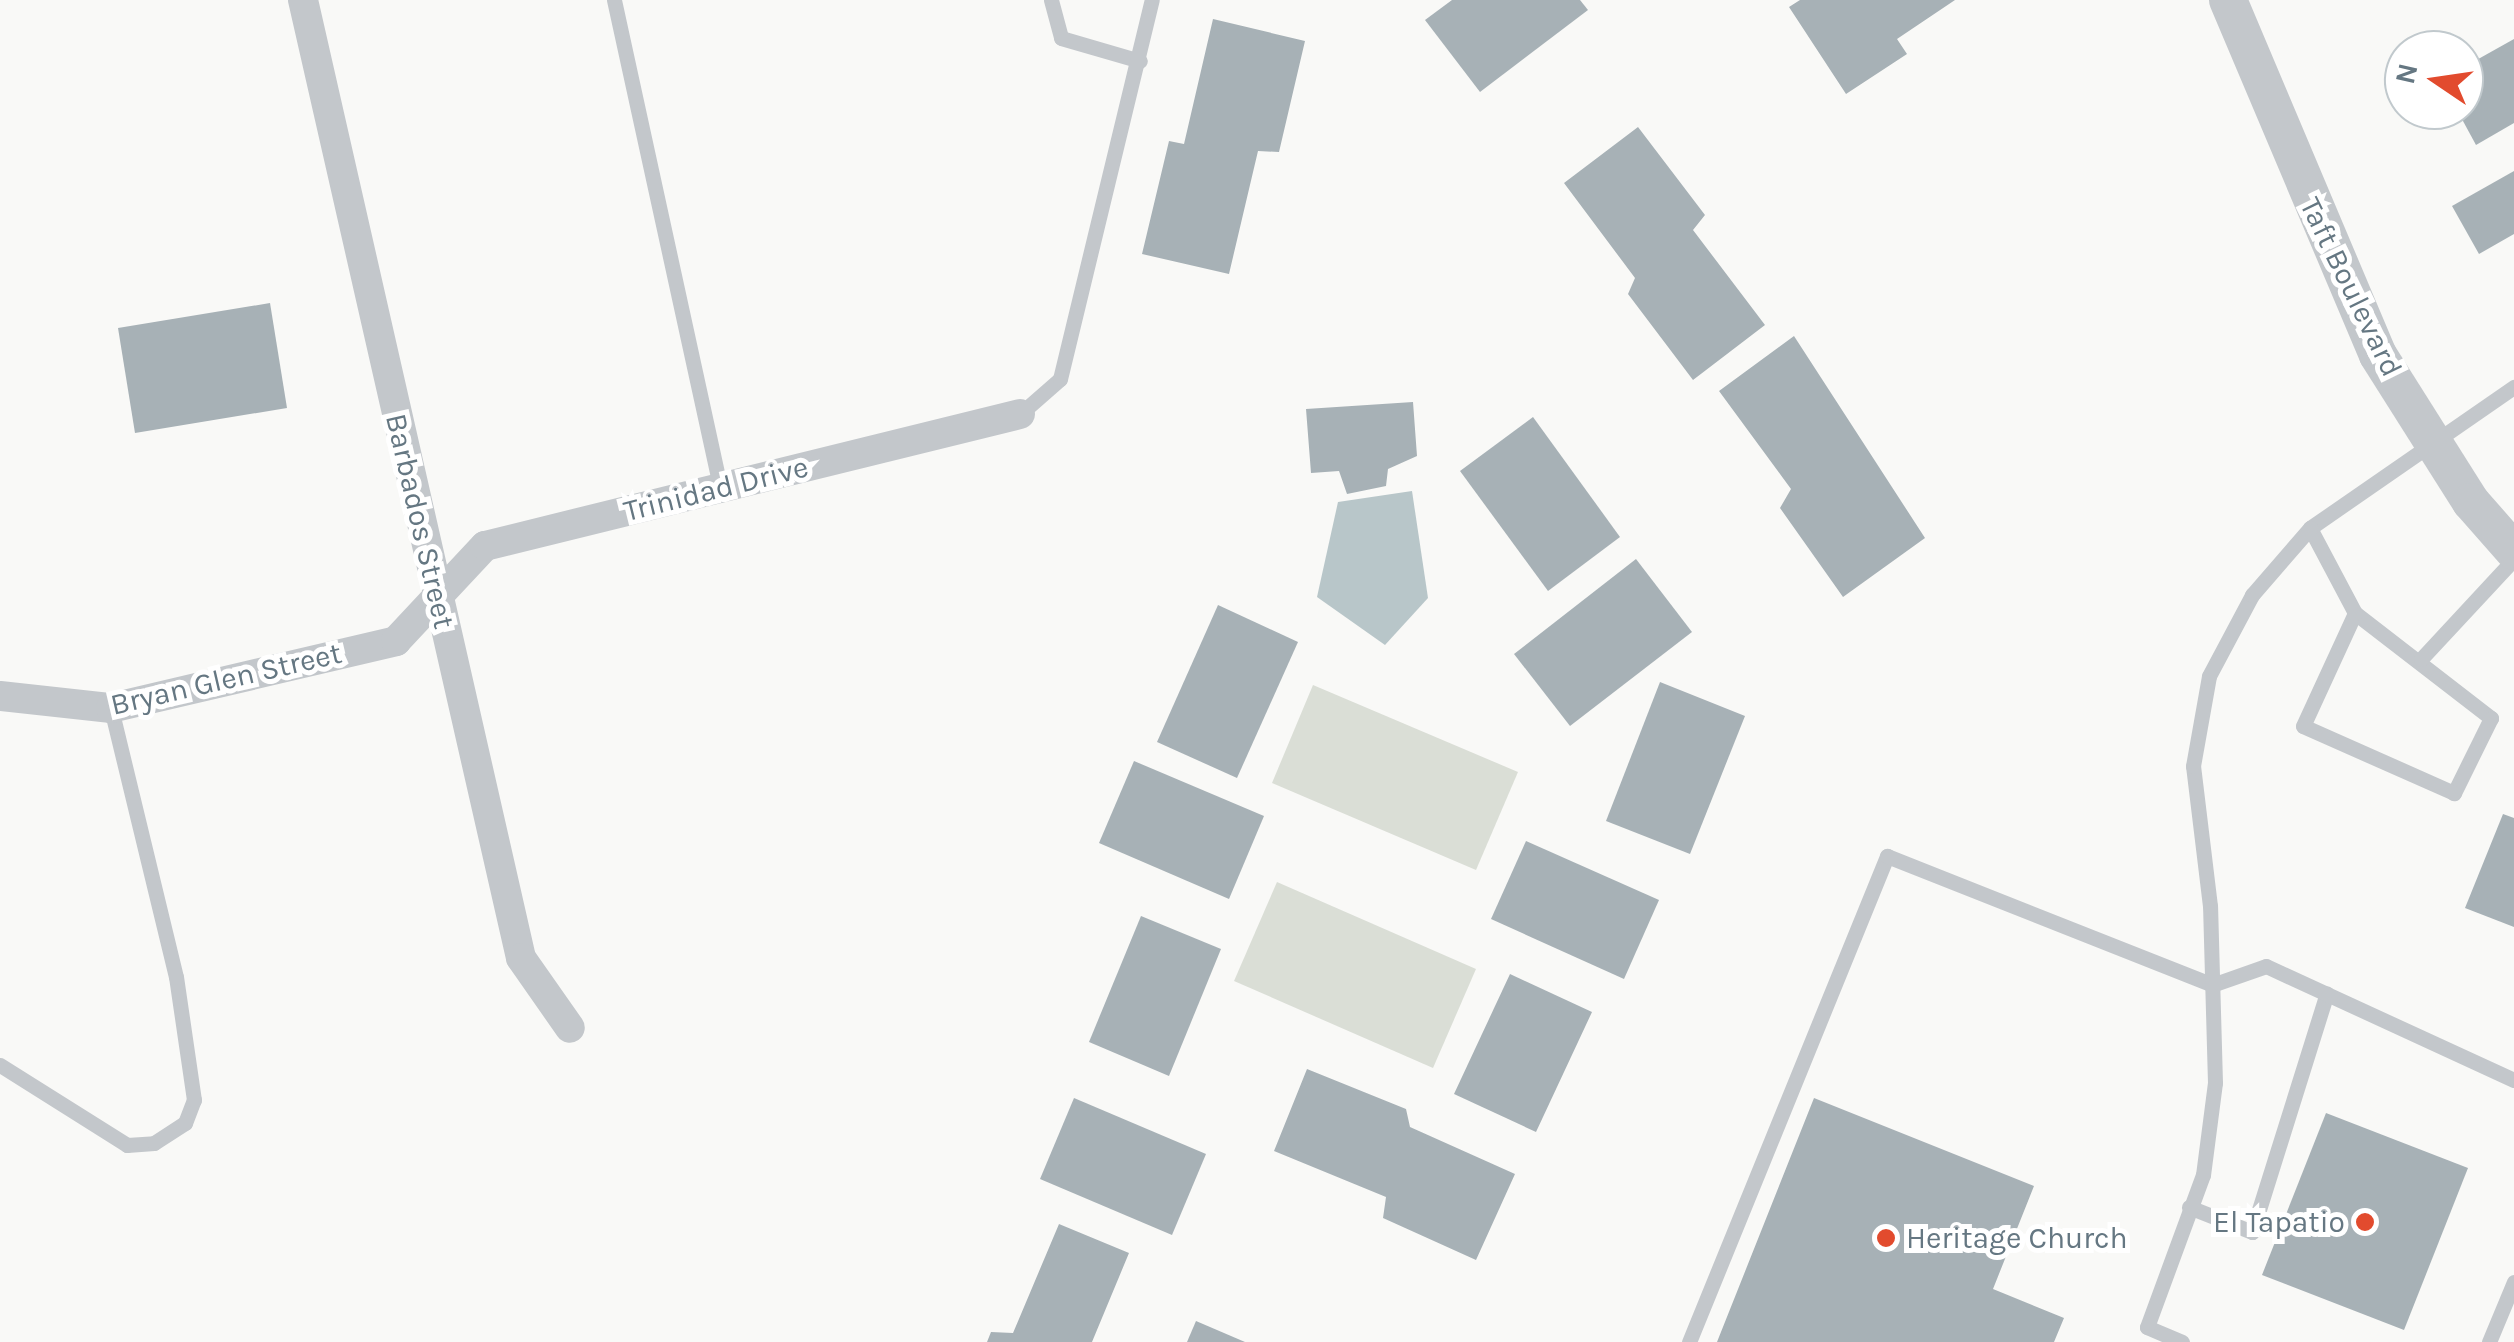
<!DOCTYPE html>
<html>
<head>
<meta charset="utf-8">
<style>
  body { margin:0 }
  #map { position:relative; width:2514px; height:1342px; overflow:hidden; background:#f9f9f7; font-family:Karla,sans-serif }
  div>[style] { position:absolute }
  .green>* { inset:0; background:#daded6 }
  .water>* { inset:0; background:#b8c6c9 }
  .building>* { inset:0; background:#a7b1b6 }
  .service>* { height:15px; margin:-7.5px; padding:0 7.5px; transform-origin:7.5px; border-radius:7.5px; background:#c3c7cb }
  .minor>* { height:30px; margin:-15px; padding:0 15px; transform-origin:15px; border-radius:15px; background:#c3c7cb }
  .tertiary>* { height:38px; margin:-19px; padding:0 19px; transform-origin:19px; border-radius:19px; background:#c3c7cb }
  .dots>* { width:28px; height:28px; translate:-50% -50%; box-sizing:border-box; border:5px solid #fff; border-radius:50% }
  span { translate:-50% -50%; white-space:nowrap; text-align:center; line-height:1.15; -webkit-text-stroke:10px #fff; paint-order:stroke }
  .street-label { font-size:30px; color:#657782 }
  .poi-label { font-size:30px; color:#657782 }
  .right { translate:-100% -50%; text-align:right }
  .left { translate:0 -50%; text-align:left }
  .north { position:absolute; left:2384px; top:30px; width:100px; height:100px; box-sizing:border-box; background:#fff; border:2px solid #c1c9cd; border-radius:50%; rotate:283deg; font-size:28px; font-weight:700; line-height:40px; text-align:center; color:#657782 }
  .north::after { content:''; display:block; margin:auto; width:35px; height:45px; background:#e24b2e; clip-path:polygon(50% 0,100% 100%,50% 72%,0 100%) }
</style>
</head>
<body>
<div id="map">
  <div class="green">
    <div style="clip-path:polygon(1313px 685px,1518px 772px,1476px 870px,1272px 783px)"></div>
    <div style="clip-path:polygon(1277px 882px,1476px 969px,1433px 1068px,1234px 981px)"></div>
  </div>
  <div class="water">
    <div style="clip-path:polygon(1412px 491px,1428px 598px,1385px 645px,1317px 597px,1338px 502px)"></div>
  </div>
  <div class="building">
    <div style="clip-path:polygon(1452px 0,1580px 0,1588px 10px,1480px 92px,1425px 20px)"></div>
    <div style="clip-path:polygon(1800px 0,1955px 0,1897px 39px,1907px 54px,1846px 94px,1789px 7px)"></div>
    <div style="clip-path:polygon(1213px 19px,1305px 41px,1279px 152px,1258px 151px,1229px 274px,1142px 254px,1169px 141px,1184px 144px)"></div>
    <div style="clip-path:polygon(2514px 39px,2514px 123px,2476px 145px,2457px 110px,2464px 67px)"></div>
    <div style="clip-path:polygon(1638px 127px,1705px 215px,1693px 230px,1765px 325px,1693px 380px,1628px 294px,1635px 278px,1564px 183px)"></div>
    <div style="clip-path:polygon(2514px 171px,2514px 234px,2479px 254px,2452px 206px)"></div>
    <div style="clip-path:polygon(270px 303px,287px 408px,135px 433px,118px 328px)"></div>
    <div style="clip-path:polygon(1794px 336px,1925px 538px,1843px 597px,1780px 508px,1791px 489px,1719px 391px)"></div>
    <div style="clip-path:polygon(1413px 402px,1417px 456px,1388px 469px,1386px 486px,1347px 494px,1339px 471px,1311px 473px,1306px 409px)"></div>
    <div style="clip-path:polygon(1533px 417px,1620px 537px,1548px 591px,1460px 471px)"></div>
    <div style="clip-path:polygon(1636px 559px,1692px 632px,1570px 726px,1514px 654px)"></div>
    <div style="clip-path:polygon(1218px 605px,1298px 642px,1237px 778px,1157px 742px)"></div>
    <div style="clip-path:polygon(1660px 682px,1745px 716px,1690px 854px,1606px 821px)"></div>
    <div style="clip-path:polygon(1134px 761px,1264px 816px,1229px 899px,1099px 843px)"></div>
    <div style="clip-path:polygon(2503px 814px,2514px 818px,2514px 927px,2465px 908px)"></div>
    <div style="clip-path:polygon(1526px 841px,1659px 900px,1624px 979px,1491px 919px)"></div>
    <div style="clip-path:polygon(1141px 916px,1221px 949px,1169px 1076px,1089px 1042px)"></div>
    <div style="clip-path:polygon(1510px 974px,1592px 1012px,1536px 1132px,1454px 1094px)"></div>
    <div style="clip-path:polygon(1307px 1069px,1406px 1109px,1410px 1127px,1515px 1174px,1476px 1260px,1383px 1218px,1386px 1197px,1274px 1151px)"></div>
    <div style="clip-path:polygon(1074px 1098px,1206px 1154px,1172px 1235px,1040px 1179px)"></div>
    <div style="clip-path:polygon(1814px 1098px,2034px 1186px,1993px 1289px,2064px 1318px,2054px 1342px,1717px 1342px)"></div>
    <div style="clip-path:polygon(2326px 1113px,2468px 1168px,2404px 1330px,2262px 1275px)"></div>
    <div style="clip-path:polygon(1059px 1224px,1129px 1253px,1092px 1342px,987px 1342px,991px 1332px,1013px 1333px)"></div>
    <div style="clip-path:polygon(1196px 1321px,1245px 1342px,1187px 1342px)"></div>
  </div>
  <div class="service">
    <div style="left:614px;top:0;width:499px;rotate:77.7deg"></div>
    <div style="left:1051px;top:0;width:39px;rotate:75deg"></div>
    <div style="left:1061px;top:38px;width:82px;rotate:16.2deg"></div>
    <div style="left:1020px;top:414px;width:53px;rotate:-41.2deg"></div>
    <div style="left:1060px;top:379px;width:390px;rotate:-76.4deg"></div>
    <div style="left:2355px;top:613px;width:172px;rotate:37.7deg"></div>
    <div style="left:2491px;top:718px;width:84px;rotate:116.3deg"></div>
    <div style="left:2454px;top:793px;width:165px;rotate:-156.1deg"></div>
    <div style="left:2303px;top:726px;width:124px;rotate:-65.3deg"></div>
    <div style="left:2355px;top:613px;width:96px;rotate:-117.9deg"></div>
    <div style="left:2310px;top:528px;width:248px;rotate:-34.7deg"></div>
    <div style="left:2421px;top:659px;width:137px;rotate:-47.1deg"></div>
    <div style="left:0;top:1065px;width:150px;rotate:32.2deg"></div>
    <div style="left:127px;top:1145px;width:27px;rotate:-4deg"></div>
    <div style="left:154px;top:1143px;width:37px;rotate:-33deg"></div>
    <div style="left:185px;top:1123px;width:25px;rotate:-69deg"></div>
    <div style="left:194px;top:1100px;width:124px;rotate:-98.3deg"></div>
    <div style="left:176px;top:977px;width:277px;rotate:-103.6deg"></div>
    <div style="left:2189px;top:1207px;width:68px;rotate:21.6deg"></div>
    <div style="left:2252px;top:1232px;width:250px;rotate:-72.6deg"></div>
    <div style="left:1689px;top:1342px;width:525px;rotate:-67.83deg"></div>
    <div style="left:1887px;top:856px;width:350px;rotate:21.6deg"></div>
    <div style="left:2212px;top:985px;width:57px;rotate:-19.4deg"></div>
    <div style="left:2266px;top:966px;width:273px;rotate:24.7deg"></div>
    <div style="left:2182px;top:1342px;width:38px;rotate:-157deg"></div>
    <div style="left:2147px;top:1327px;width:162px;rotate:-69.8deg"></div>
    <div style="left:2203px;top:1175px;width:93px;rotate:-82.6deg"></div>
    <div style="left:2215px;top:1083px;width:177px;rotate:-91.6deg"></div>
    <div style="left:2210px;top:906px;width:141px;rotate:-96.9deg"></div>
    <div style="left:2193px;top:766px;width:91px;rotate:-79.9deg"></div>
    <div style="left:2209px;top:676px;width:92px;rotate:-62deg"></div>
    <div style="left:2252px;top:595px;width:89px;rotate:-49.1deg"></div>
    <div style="left:2489px;top:1342px;width:65px;rotate:-67.4deg"></div>
  </div>
  <div class="minor">
    <div style="left:303px;top:0;width:982px;rotate:77.18deg"></div>
    <div style="left:521px;top:958px;width:85px;rotate:55deg"></div>
    <div style="left:0;top:696px;width:112px;rotate:6.2deg"></div>
    <div style="left:111px;top:708px;width:293px;rotate:-13.2deg"></div>
    <div style="left:396px;top:641px;width:130px;rotate:-46.9deg"></div>
    <div style="left:485px;top:546px;width:551px;rotate:-13.86deg"></div>
  </div>
  <div class="tertiary">
    <div style="left:2228px;top:0;width:385px;rotate:67.1deg"></div>
    <div style="left:2378px;top:355px;width:174px;rotate:57.7deg"></div>
    <div style="left:2471px;top:502px;width:65px;rotate:48.7deg"></div>
  </div>
  <div class="dots">
    <div style="left:2365px;top:1222px;background:#e24b2e"></div>
    <div style="left:1886px;top:1238px;background:#e24b2e"></div>
  </div>
  <div class="street-label">
    <span style="left:2351px;top:287px;rotate:64deg">Taft Boulevard</span>
    <span style="left:716px;top:489px;rotate:-14deg">Trinidad Drive</span>
    <span style="left:420px;top:521px;rotate:77deg">Barbados Street</span>
    <span style="left:226px;top:679px;rotate:-13deg">Bryan Glen Street</span>
  </div>
  <div class="poi-label">
    <span class="right" style="left:2345px;top:1222px">El Tapatio</span>
    <span class="left" style="left:1906px;top:1238px">Heritage Church</span>
  </div>
  <div class="north">N</div>
</div>
</body>
</html>
